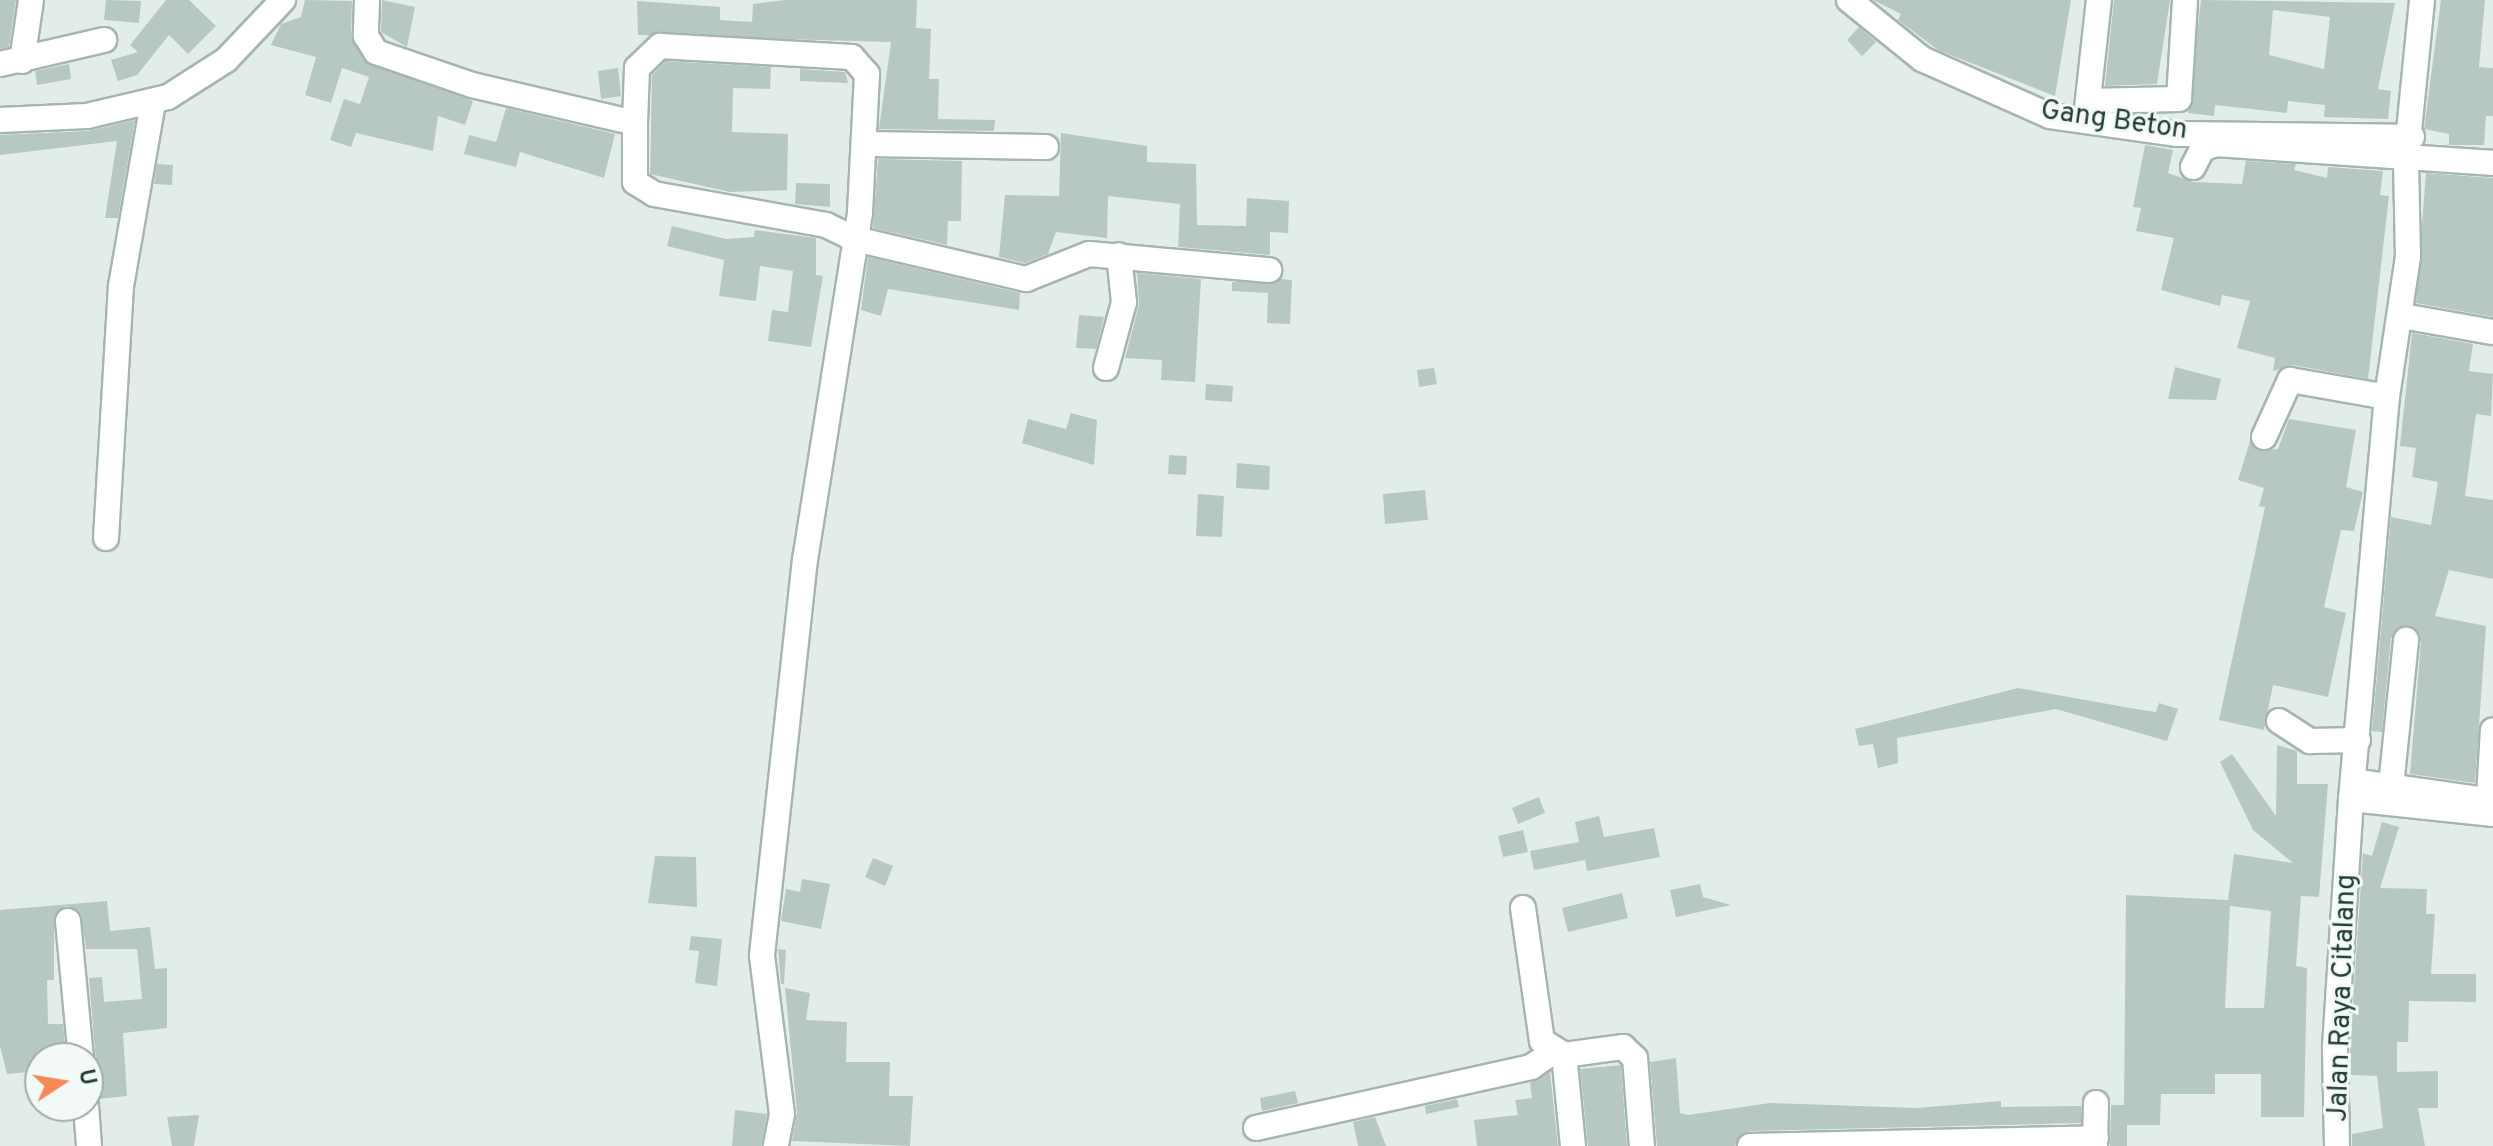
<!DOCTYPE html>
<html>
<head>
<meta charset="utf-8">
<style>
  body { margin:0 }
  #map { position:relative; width:2493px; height:1146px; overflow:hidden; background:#e2ede9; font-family:Overpass,sans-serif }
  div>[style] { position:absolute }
  .building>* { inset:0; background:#b7c8c2 }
  .roads { filter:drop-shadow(2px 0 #a5b5b1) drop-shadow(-2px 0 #a5b5b1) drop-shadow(0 2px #a5b5b1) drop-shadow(0 -2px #a5b5b1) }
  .minor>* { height:24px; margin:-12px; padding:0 12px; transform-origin:12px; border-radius:12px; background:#fff }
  span { translate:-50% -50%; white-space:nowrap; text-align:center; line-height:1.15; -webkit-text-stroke:6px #f3f9f6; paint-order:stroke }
  .street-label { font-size:28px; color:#223e39 }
  .north { position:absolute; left:24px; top:1042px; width:80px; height:80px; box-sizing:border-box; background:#f3f9f6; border:2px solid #9faeaa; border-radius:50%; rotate:78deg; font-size:22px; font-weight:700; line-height:32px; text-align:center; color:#223e39 }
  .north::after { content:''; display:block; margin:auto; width:28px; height:36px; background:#f58a58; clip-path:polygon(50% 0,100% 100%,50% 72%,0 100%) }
</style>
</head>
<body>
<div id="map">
  <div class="building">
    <div style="clip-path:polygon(0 0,16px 0,9px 47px,0 49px)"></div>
    <div style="clip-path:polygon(106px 0,141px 1px,139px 23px,104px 20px)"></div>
    <div style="clip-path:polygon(166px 0,189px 0,216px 26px,188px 54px,169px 35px,137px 75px,118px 81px,111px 60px,138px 52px,130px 45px)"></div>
    <div style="clip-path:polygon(305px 0,352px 1px,351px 36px,364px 61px,473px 101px,465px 125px,438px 116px,433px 151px,356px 133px,351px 147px,330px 140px,344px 99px,360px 104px,369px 77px,342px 68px,331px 103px,305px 95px,316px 57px,271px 45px,281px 24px,301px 17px)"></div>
    <div style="clip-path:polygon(382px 0,415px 7px,407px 47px,381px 32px)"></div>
    <div style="clip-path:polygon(785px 0,917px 0,916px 28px,931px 29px,929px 79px,939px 79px,938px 119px,995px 120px,994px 131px,879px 129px,891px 42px,638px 35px,637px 1px,720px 7px,720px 20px,752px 22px,753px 4px)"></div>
    <div style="clip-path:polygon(1873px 0,2071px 0,2055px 96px,1938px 50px,1898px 20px,1901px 14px)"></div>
    <div style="clip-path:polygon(2114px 0,2170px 0,2157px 84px,2105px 86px)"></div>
    <div style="clip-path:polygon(evenodd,2201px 0,2395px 3px,2378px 89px,2391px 91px,2388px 119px,2324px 117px,2325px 105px,2288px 101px,2287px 113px,2215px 105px,2214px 116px,2188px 113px,2201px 0,2273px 10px,2330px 17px,2324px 69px,2269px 55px,2273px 10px)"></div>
    <div style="clip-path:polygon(2441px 0,2485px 0,2479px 67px,2493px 68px,2493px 116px,2486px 116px,2484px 145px,2449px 145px,2449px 134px,2424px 129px)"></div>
    <div style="clip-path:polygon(1859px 27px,1876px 42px,1862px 56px,1847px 40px)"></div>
    <div style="clip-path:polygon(666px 61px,771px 67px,770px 89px,733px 88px,732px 132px,788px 134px,787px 190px,730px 192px,650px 174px,652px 75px)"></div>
    <div style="clip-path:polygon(69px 64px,71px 79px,37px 85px,35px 71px)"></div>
    <div style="clip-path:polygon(618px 68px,621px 96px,601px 99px,598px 71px)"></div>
    <div style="clip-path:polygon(800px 69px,845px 72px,848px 83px,800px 81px)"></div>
    <div style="clip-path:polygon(506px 108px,615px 134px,604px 178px,520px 152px,516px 167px,464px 154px,469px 135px,496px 142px)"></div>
    <div style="clip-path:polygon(135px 120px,118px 218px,105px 218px,117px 141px,0 155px,0 135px,88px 131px)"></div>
    <div style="clip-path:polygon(1061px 133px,1147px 146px,1147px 162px,1196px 164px,1197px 225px,1246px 226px,1247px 198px,1289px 201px,1288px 233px,1270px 232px,1270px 255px,1178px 247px,1180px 204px,1108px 196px,1107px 238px,1056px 232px,1048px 254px,1025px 263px,999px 257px,1005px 195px,1059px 196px)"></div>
    <div style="clip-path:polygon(2145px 145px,2173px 150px,2168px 173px,2193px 182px,2242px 184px,2246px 161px,2296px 164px,2294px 170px,2327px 178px,2328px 167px,2383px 171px,2380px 195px,2389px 196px,2368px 379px,2293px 365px,2273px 371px,2275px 358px,2237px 348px,2250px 301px,2222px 295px,2220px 306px,2161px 290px,2174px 238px,2136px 231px,2141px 208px,2133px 207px)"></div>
    <div style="clip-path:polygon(878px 159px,962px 161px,961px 221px,948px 221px,947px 245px,873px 228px)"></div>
    <div style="clip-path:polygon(157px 164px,173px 165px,172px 185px,154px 184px)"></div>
    <div style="clip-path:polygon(2426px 173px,2493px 178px,2493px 317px,2416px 303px)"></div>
    <div style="clip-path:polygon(796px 183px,830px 184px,830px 207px,795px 204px)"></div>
    <div style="clip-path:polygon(672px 226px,726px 239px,754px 237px,755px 230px,816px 238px,816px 275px,823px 276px,811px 347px,768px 341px,772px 310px,788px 312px,793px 271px,760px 266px,756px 301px,719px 296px,724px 260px,667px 246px)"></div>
    <div style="clip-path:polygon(868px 257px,1020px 293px,1019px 310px,888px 289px,881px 316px,861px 310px)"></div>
    <div style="clip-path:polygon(1137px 273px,1201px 279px,1195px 382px,1161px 380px,1162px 360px,1125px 358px,1139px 305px)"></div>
    <div style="clip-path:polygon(1281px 279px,1292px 280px,1290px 324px,1267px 323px,1268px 293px,1232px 291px,1232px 282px)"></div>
    <div style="clip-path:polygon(1079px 315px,1104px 317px,1096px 349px,1076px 348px)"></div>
    <div style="clip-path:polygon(2412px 333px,2473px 344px,2469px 371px,2493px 374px,2491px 416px,2476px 414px,2465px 496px,2493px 500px,2493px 579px,2449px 570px,2435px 616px,2486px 626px,2475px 783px,2410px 774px,2421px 642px,2408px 625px,2391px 638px,2382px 732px,2372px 731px,2391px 517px,2431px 525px,2438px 482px,2412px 477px,2416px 448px,2400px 446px)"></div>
    <div style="clip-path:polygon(2175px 367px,2221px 379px,2216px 400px,2168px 399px)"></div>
    <div style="clip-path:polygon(1434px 368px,1437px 384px,1419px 387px,1417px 370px)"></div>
    <div style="clip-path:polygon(1206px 384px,1233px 386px,1232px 402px,1205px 400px)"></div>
    <div style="clip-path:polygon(1071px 413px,1097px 420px,1094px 465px,1022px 443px,1028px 419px,1066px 429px)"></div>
    <div style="clip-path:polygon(2289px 419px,2356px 430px,2346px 487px,2363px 492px,2354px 531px,2341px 530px,2324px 607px,2346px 613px,2328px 697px,2273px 685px,2264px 730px,2219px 720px,2265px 507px,2259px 506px,2264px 488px,2238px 480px,2250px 441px,2259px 451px,2278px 449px)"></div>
    <div style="clip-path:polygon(1169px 455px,1187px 456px,1186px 475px,1168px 474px)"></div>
    <div style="clip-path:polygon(1237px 463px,1270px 466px,1269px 490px,1236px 488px)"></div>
    <div style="clip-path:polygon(1425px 490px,1428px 520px,1385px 524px,1383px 494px)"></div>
    <div style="clip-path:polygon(1198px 494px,1224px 496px,1222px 537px,1196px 536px)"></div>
    <div style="clip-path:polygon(2018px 688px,2136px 709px,2156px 712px,2159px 703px,2178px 709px,2167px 741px,2056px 709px,1897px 738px,1898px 763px,1878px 768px,1873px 744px,1859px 746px,1855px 729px)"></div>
    <div style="clip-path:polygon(evenodd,2277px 745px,2297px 751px,2297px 784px,2328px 784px,2319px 897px,2301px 896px,2296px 966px,2307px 968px,2304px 1117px,2261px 1117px,2261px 1074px,2215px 1074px,2215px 1094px,2161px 1094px,2160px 1125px,2127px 1125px,2127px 1146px,2110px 1146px,2111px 1105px,2124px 1105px,2126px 895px,2228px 900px,2234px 854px,2293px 863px,2253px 830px,2220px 762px,2232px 754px,2276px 816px,2277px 745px,2230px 906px,2271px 911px,2264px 1008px,2225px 1008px,2230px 906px)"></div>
    <div style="clip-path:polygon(1539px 797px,1545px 813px,1518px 824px,1512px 808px)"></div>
    <div style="clip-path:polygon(1599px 816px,1604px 837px,1654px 828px,1660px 857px,1587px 871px,1585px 860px,1534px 870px,1530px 851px,1579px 842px,1575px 822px)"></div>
    <div style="clip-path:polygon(2382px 822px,2399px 827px,2380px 888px,2427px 889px,2426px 914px,2435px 914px,2431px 974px,2476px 974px,2476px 1002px,2409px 1001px,2408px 1042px,2397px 1042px,2397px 1072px,2438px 1071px,2438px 1108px,2418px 1108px,2425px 1146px,2352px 1146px,2352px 1134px,2383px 1128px,2377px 1076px,2351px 1075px,2350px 1047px,2363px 853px,2372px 856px)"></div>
    <div style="clip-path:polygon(1523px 830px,1528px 852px,1503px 857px,1498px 836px)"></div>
    <div style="clip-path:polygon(655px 856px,696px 857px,697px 907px,648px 903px)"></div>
    <div style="clip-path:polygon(873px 858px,893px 866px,885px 886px,865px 877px)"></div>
    <div style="clip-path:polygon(802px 879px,830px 884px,821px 929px,781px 921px,786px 889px,800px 892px)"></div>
    <div style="clip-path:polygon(1700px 884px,1703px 897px,1731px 905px,1676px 917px,1670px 890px)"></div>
    <div style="clip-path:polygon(1622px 893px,1628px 918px,1568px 932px,1562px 908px)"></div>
    <div style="clip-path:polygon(107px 901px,110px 931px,150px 927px,155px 969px,167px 968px,167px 1028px,123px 1033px,127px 1096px,99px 1099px,89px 978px,102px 977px,104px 1002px,142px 999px,137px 949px,86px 949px,81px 913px,66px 906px,54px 916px,54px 980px,47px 980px,48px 1024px,63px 1024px,65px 1044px,52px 1044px,53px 1058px,40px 1058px,40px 1071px,7px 1074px,0 1046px,0 910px)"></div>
    <div style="clip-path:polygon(691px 936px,722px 939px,717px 986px,695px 983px,699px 951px,689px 950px)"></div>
    <div style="clip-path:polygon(778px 949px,786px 950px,784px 984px,781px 984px)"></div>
    <div style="clip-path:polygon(785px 988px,810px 993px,806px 1020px,847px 1022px,846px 1062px,890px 1062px,889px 1096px,913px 1096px,910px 1146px,792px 1141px,797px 1112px)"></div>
    <div style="clip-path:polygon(1676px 1058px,1680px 1113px,1688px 1115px,1770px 1103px,1917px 1108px,2001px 1101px,2001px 1107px,2081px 1106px,2081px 1123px,1750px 1131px,1735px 1146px,1657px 1146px,1650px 1062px)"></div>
    <div style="clip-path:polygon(1621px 1065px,1627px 1146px,1588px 1146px,1580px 1069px)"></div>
    <div style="clip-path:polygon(1550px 1072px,1558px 1146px,1477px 1146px,1474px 1120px,1518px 1115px,1515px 1100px,1532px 1098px,1530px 1083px)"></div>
    <div style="clip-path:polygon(1295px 1091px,1298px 1103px,1262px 1111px,1260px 1098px)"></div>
    <div style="clip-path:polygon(1457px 1099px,1459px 1107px,1426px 1114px,1425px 1106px)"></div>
    <div style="clip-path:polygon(735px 1110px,767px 1114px,761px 1146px,732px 1146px)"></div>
    <div style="clip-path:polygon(199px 1115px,194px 1146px,172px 1146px,167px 1117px)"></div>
    <div style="clip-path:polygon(1375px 1117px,1386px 1146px,1358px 1146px,1353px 1122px)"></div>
  </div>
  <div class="roads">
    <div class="minor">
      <div style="left:367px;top:0;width:36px;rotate:92deg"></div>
      <div style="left:366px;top:36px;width:19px;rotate:58deg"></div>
      <div style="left:376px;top:52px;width:102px;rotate:19deg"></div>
      <div style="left:472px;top:85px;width:167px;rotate:13.1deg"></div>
      <div style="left:635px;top:123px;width:59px;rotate:90deg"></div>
      <div style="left:635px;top:182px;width:22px;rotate:32deg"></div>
      <div style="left:654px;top:194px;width:175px;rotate:10.2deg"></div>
      <div style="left:826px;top:225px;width:32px;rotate:26deg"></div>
      <div style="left:855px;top:239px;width:176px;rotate:13.2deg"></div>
      <div style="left:1026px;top:279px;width:68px;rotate:-21.6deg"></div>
      <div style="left:1089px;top:254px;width:181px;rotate:5.1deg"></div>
      <div style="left:1849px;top:0;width:94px;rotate:38.9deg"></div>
      <div style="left:1922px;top:59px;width:140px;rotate:24deg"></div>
      <div style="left:2050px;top:116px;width:127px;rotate:8.1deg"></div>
      <div style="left:2176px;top:134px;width:236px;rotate:0.7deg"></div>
      <div style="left:22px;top:61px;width:62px;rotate:-81.6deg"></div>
      <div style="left:0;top:64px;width:107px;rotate:-13deg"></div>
      <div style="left:2088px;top:101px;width:91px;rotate:-1.3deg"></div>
      <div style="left:2179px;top:99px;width:99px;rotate:-86.5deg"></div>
      <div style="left:2086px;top:117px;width:118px;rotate:-83.7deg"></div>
      <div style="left:0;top:120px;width:87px;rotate:-2.6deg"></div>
      <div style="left:87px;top:116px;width:83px;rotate:-13.2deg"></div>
      <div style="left:168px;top:97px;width:69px;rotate:-32.5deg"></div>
      <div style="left:226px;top:60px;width:83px;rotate:-46.5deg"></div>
      <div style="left:635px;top:123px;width:55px;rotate:-87.9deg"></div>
      <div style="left:637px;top:68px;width:32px;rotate:-44deg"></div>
      <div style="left:660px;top:46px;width:192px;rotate:3.3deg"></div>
      <div style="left:852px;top:57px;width:23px;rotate:49deg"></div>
      <div style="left:867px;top:74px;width:139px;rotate:92.9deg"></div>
      <div style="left:860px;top:213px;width:350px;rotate:99deg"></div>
      <div style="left:805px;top:559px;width:399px;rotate:96.2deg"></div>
      <div style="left:762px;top:956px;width:159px;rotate:82.8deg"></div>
      <div style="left:782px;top:1114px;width:33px;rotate:101deg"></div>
      <div style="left:867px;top:144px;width:179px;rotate:1deg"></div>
      <div style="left:2193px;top:167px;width:20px;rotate:-63deg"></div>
      <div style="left:2202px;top:149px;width:15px;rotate:-20deg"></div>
      <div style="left:2216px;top:144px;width:278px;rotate:3.9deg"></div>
      <div style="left:2402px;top:316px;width:92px;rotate:10deg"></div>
      <div style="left:1106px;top:368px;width:68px;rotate:-74.7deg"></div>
      <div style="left:1124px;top:302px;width:47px;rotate:-96.1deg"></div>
      <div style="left:2264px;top:437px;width:63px;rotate:-65.5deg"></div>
      <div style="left:2290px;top:380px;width:98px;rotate:9.9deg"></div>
      <div style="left:106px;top:538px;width:252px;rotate:-86.6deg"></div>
      <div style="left:121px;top:286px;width:187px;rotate:-80.1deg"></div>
      <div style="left:2279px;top:721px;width:37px;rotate:33deg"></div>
      <div style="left:2310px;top:741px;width:48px;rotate:-1.2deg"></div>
      <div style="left:2353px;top:781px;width:141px;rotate:8.1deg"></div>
      <div style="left:2391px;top:786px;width:147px;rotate:-84.1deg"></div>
      <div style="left:2351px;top:799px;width:143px;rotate:6deg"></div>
      <div style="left:2488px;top:813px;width:83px;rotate:-86.6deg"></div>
      <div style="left:1523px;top:908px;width:134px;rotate:81.9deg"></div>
      <div style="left:1542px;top:1041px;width:26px;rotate:32deg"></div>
      <div style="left:68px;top:921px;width:138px;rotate:84.6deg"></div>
      <div style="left:86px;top:1106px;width:40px;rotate:85.7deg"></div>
      <div style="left:1256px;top:1128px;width:282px;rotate:-12.5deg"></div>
      <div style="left:1531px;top:1067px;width:27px;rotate:-34deg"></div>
      <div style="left:1573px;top:1146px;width:91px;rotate:-95.6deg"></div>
      <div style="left:1564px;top:1055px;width:60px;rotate:-7.7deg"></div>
      <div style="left:1623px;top:1047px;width:16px;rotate:43deg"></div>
      <div style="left:1635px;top:1058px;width:88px;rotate:85.5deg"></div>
      <div style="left:1750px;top:1146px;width:346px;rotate:-1.3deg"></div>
      <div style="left:2095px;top:1146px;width:43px;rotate:-88.7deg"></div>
      <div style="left:2337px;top:1146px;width:99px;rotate:-91.2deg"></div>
      <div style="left:2335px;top:1047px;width:249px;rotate:-86.3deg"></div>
      <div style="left:2351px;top:799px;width:404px;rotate:-84.9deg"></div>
      <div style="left:2387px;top:397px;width:142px;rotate:-81.5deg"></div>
      <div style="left:2408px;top:257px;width:96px;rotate:-91.2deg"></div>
      <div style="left:2406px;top:161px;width:162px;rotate:-84.3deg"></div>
    </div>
  </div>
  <div class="street-label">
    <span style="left:2114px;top:121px;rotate:8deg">Gang Beton</span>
    <span style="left:2343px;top:998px;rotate:-88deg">Jalan Raya Citalang</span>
  </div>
  <div class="north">U</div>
</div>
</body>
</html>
